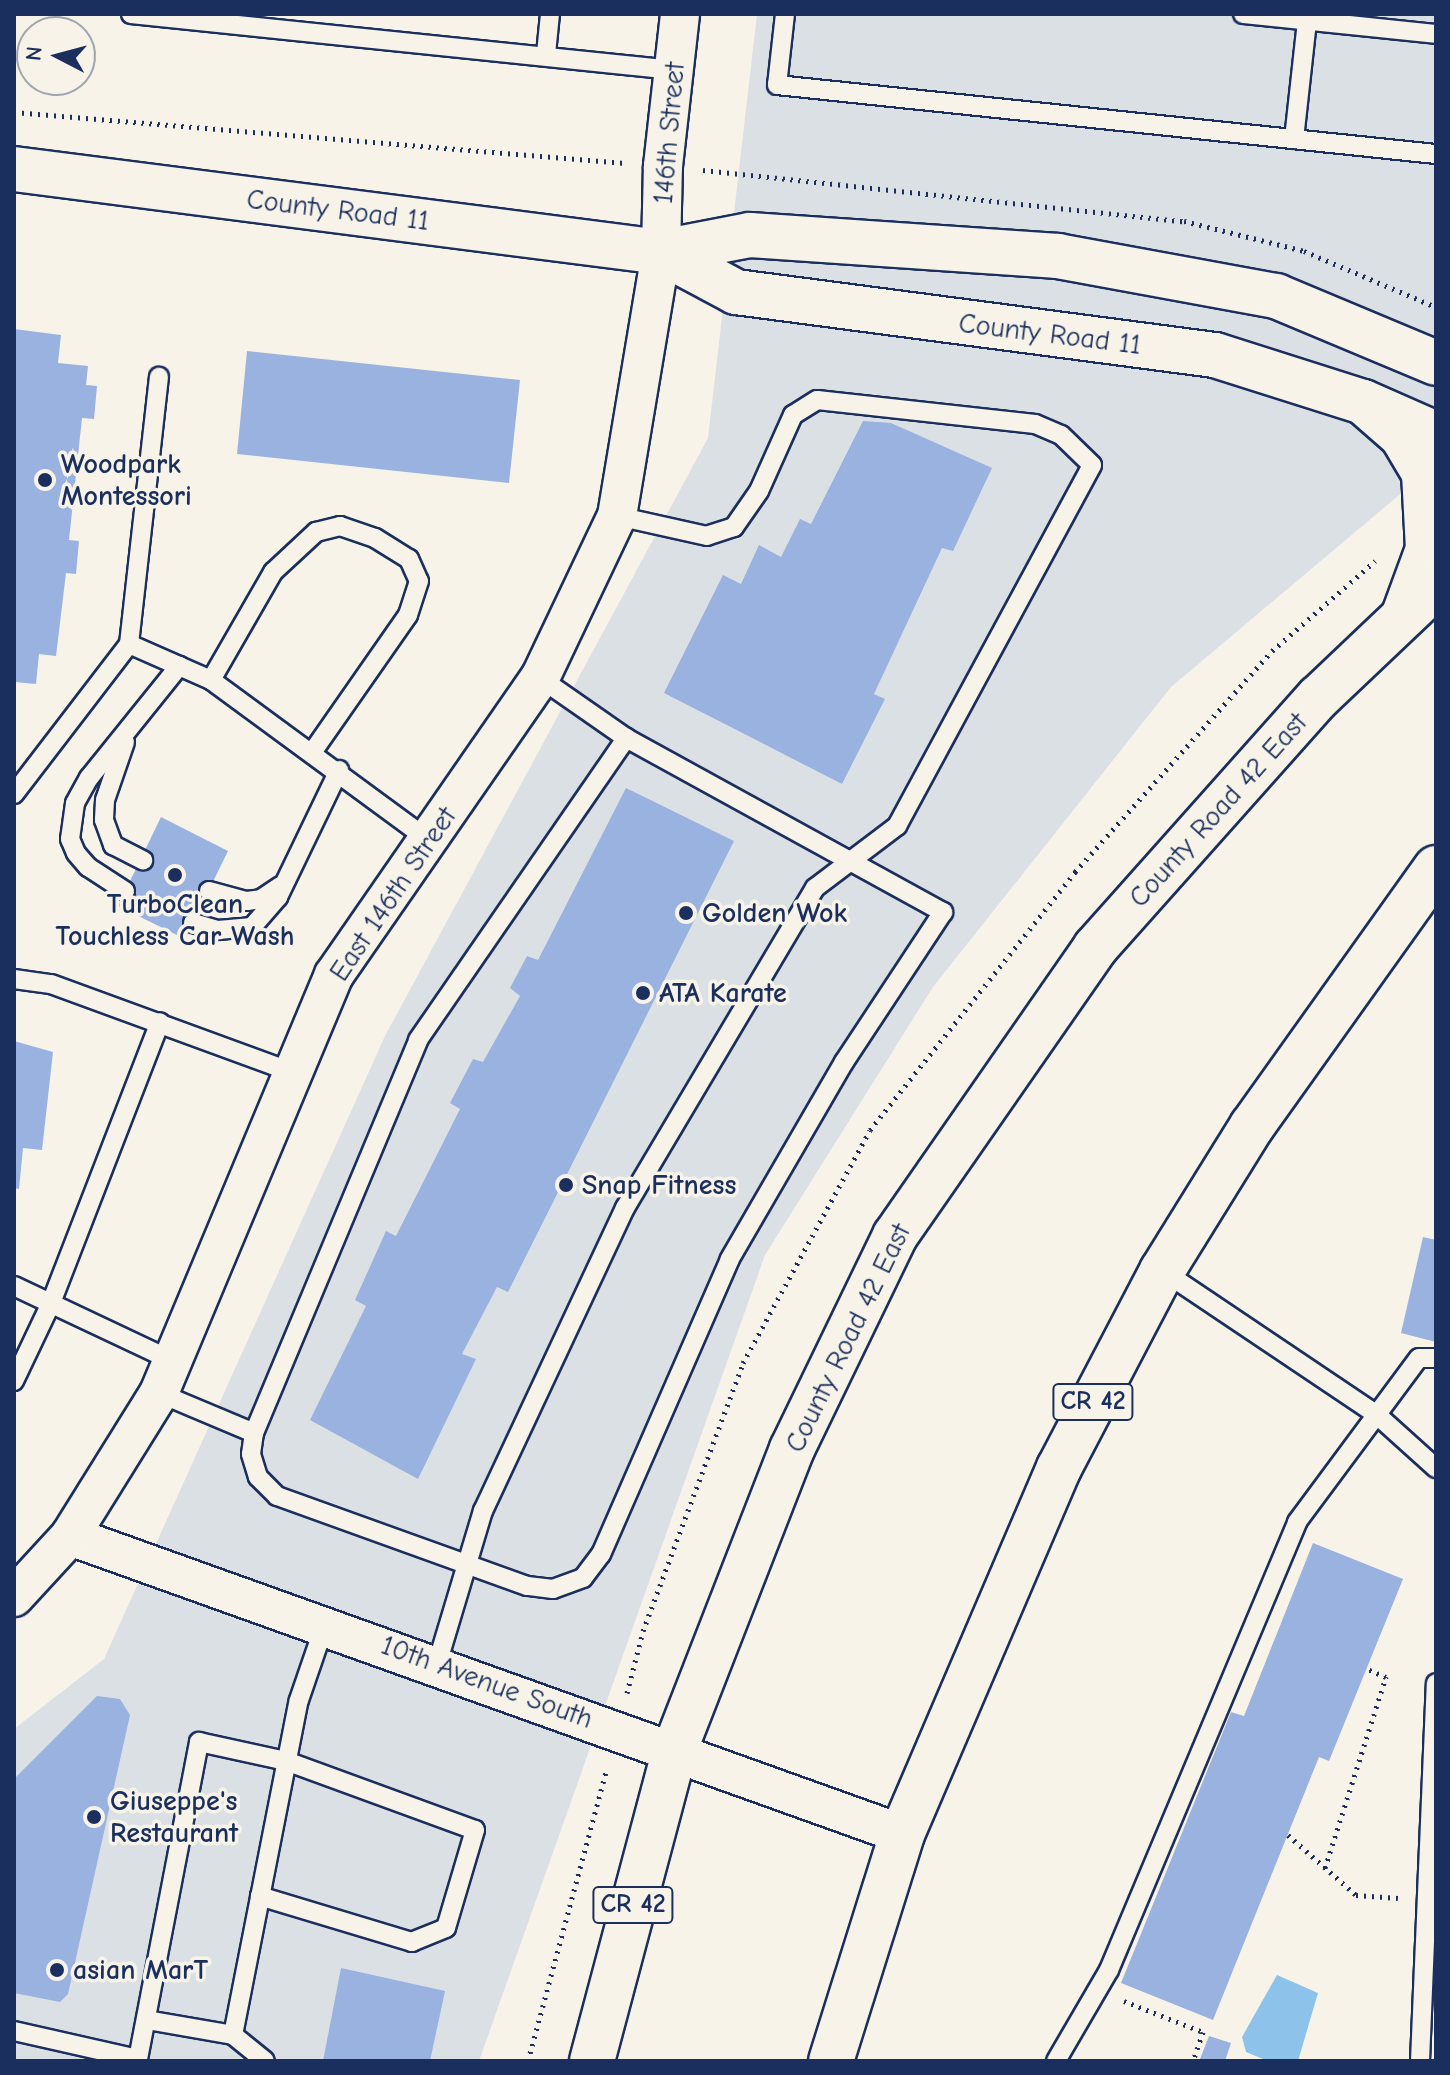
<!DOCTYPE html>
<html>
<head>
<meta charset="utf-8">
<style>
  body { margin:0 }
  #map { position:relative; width:1450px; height:2075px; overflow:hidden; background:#f7f3e8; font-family:"Comic Neue",sans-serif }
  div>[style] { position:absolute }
  .built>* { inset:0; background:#dbe0e5 }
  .water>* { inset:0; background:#8dc3eb }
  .building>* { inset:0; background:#9ab2df }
  .path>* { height:5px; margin-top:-2.5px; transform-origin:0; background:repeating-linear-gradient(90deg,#1b2f5e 0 2px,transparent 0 8px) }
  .roads { filter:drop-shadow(2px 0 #1b2f5e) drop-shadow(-2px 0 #1b2f5e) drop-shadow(0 2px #1b2f5e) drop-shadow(0 -2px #1b2f5e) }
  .service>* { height:18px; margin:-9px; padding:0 9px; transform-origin:9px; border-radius:9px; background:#f7f3e8 }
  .minor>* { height:38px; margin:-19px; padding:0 19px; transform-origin:19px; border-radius:19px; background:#f7f3e8 }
  .tertiary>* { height:44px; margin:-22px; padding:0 22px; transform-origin:22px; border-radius:22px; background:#f7f3e8 }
  .trunk>* { height:44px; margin:-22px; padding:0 22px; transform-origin:22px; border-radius:22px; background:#f7f3e8 }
  .dots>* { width:22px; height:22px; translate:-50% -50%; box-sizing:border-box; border:4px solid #f7f3e8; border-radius:50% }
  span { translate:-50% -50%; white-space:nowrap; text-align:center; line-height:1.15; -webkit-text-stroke:7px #f7f3e8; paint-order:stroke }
  .shield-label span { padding:2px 6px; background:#f7f3e8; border:2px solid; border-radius:6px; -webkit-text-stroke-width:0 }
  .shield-label { font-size:26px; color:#1b2f5e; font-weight:700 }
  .street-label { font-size:28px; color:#1b2f5e }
  .poi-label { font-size:28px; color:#1b2f5e; font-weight:700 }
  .left { translate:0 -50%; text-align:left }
  .frame { position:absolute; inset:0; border:16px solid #1b2f5e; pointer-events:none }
  .north { position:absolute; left:16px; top:16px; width:80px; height:80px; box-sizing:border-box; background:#f7f3e8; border:2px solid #9fa5b1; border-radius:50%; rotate:276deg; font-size:22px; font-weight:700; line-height:32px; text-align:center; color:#1b2f5e }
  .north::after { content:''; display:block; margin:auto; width:28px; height:36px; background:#1b2f5e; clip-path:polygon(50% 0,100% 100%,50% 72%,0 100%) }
</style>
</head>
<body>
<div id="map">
  <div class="built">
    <div style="clip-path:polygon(757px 14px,1436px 14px,1436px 464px,1171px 687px,933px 987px,765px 1255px,479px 2061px,14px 2061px,14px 1729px,104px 1659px,385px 1036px,708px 438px)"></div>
  </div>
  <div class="water">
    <div style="clip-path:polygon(1277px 1975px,1318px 1993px,1298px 2061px,1268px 2061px,1246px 2052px,1242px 2037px)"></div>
  </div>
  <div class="building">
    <div style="clip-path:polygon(14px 329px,61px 335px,58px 363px,88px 366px,86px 385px,97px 386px,94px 419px,82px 418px,69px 540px,79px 541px,76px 574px,66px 573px,56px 656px,39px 654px,36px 684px,14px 682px)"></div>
    <div style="clip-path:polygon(247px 351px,520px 380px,509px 483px,237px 454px)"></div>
    <div style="clip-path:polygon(863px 421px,891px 423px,992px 468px,953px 551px,942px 548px,874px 694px,885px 699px,842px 784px,664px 693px,723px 575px,741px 584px,759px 545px,781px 557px,800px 519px,811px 524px)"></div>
    <div style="clip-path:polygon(626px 788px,734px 841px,508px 1292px,497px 1287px,462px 1354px,476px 1359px,418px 1479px,310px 1420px,366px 1306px,355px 1300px,386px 1231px,396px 1236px,460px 1109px,450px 1103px,473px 1059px,483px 1062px,520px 996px,510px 988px,527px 956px,538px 960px)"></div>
    <div style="clip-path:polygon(161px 817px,228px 851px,185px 939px,118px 906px)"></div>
    <div style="clip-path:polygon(14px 1041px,53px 1052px,42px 1150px,23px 1148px,19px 1189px,14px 1188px)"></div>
    <div style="clip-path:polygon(1423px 1237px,1436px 1240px,1436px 1342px,1401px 1333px)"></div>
    <div style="clip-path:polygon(1313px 1543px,1403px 1579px,1329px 1761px,1319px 1757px,1213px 2020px,1121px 1983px,1231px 1712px,1244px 1716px)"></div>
    <div style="clip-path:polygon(97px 1696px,120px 1699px,130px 1715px,68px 1994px,60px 2002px,14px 1993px,14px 1779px)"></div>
    <div style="clip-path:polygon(341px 1968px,445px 1991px,430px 2061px,323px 2061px)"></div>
    <div style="clip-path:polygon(1209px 2036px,1231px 2043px,1225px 2061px,1200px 2059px)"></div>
  </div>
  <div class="path">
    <div style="left:14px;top:112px;width:613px;rotate:4.77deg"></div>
    <div style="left:703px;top:170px;width:484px;rotate:6.1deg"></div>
    <div style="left:1184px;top:221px;width:124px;rotate:14deg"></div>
    <div style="left:1304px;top:251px;width:143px;rotate:23deg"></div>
    <div style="left:627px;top:1693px;width:64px;rotate:-75.5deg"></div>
    <div style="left:643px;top:1631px;width:286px;rotate:-69.5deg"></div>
    <div style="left:743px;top:1363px;width:265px;rotate:-61.4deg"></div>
    <div style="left:870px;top:1130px;width:330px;rotate:-51.5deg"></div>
    <div style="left:1075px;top:872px;width:296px;rotate:-48.3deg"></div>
    <div style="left:1272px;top:651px;width:137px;rotate:-41.1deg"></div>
    <div style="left:1288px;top:1835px;width:91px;rotate:41.4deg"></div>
    <div style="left:1356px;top:1895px;width:42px;rotate:4.1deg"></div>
    <div style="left:1325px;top:1868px;width:201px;rotate:-72.3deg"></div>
    <div style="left:1386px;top:1677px;width:21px;rotate:-157deg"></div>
    <div style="left:1124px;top:2001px;width:85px;rotate:21.4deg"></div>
    <div style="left:1203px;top:2032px;width:31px;rotate:109deg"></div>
    <div style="left:528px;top:2061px;width:303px;rotate:-74.9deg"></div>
  </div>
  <div class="roads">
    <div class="service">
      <div style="left:131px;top:14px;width:545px;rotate:5.9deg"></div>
      <div style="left:785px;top:14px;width:71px;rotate:96.4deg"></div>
      <div style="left:777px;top:85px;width:663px;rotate:5.98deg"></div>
      <div style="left:1243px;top:14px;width:194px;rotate:5.9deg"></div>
      <div style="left:546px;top:54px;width:40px;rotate:-84.3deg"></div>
      <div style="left:1294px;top:139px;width:119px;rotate:-83.7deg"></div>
      <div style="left:129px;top:644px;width:269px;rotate:-83.6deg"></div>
      <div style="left:540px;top:678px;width:105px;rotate:34.9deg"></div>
      <div style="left:626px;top:738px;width:362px;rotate:28.8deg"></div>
      <div style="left:943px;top:912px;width:180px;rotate:123.4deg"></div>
      <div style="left:844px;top:1062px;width:228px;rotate:120.1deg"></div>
      <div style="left:730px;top:1259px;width:322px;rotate:113.6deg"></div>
      <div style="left:601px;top:1554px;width:30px;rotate:127deg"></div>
      <div style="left:583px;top:1578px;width:32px;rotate:160deg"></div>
      <div style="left:553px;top:1589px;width:26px;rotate:-173deg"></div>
      <div style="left:527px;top:1586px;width:266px;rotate:-160.2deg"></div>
      <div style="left:277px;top:1496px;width:27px;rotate:-135deg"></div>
      <div style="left:258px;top:1477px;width:24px;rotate:-107deg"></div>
      <div style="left:251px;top:1454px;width:21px;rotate:-82deg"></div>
      <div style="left:254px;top:1433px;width:426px;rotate:-67.3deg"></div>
      <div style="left:418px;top:1040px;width:367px;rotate:-55.4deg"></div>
      <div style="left:211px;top:680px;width:125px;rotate:-60.1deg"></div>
      <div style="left:273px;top:572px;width:59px;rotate:-42.9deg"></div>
      <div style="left:316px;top:532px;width:25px;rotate:-14deg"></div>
      <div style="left:340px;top:526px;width:37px;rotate:19deg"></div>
      <div style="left:375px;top:538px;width:40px;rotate:32deg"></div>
      <div style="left:409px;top:559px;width:24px;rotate:66deg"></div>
      <div style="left:419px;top:581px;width:36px;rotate:108deg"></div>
      <div style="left:408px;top:615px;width:166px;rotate:124.9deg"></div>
      <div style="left:125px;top:742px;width:61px;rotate:109deg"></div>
      <div style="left:105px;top:800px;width:20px;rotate:93deg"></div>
      <div style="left:104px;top:820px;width:27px;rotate:70deg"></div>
      <div style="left:113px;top:845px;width:34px;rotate:27deg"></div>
      <div style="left:14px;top:794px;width:189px;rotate:-52.5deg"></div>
      <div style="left:129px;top:644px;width:90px;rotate:23.7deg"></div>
      <div style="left:211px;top:680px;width:270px;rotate:36.3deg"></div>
      <div style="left:125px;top:891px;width:44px;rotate:-147deg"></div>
      <div style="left:88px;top:867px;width:18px;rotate:-131deg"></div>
      <div style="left:76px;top:853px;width:15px;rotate:-113deg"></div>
      <div style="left:70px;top:839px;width:36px;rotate:-82deg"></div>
      <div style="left:75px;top:803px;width:29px;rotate:-61deg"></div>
      <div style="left:89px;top:778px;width:144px;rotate:-51.2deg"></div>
      <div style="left:209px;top:891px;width:39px;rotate:15deg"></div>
      <div style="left:247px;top:901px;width:14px;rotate:-8deg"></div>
      <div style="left:261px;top:899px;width:23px;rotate:-34deg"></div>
      <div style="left:193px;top:923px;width:26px;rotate:16deg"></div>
      <div style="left:218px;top:930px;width:34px;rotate:-5deg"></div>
      <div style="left:252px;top:927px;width:40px;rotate:-49deg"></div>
      <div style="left:278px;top:897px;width:141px;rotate:-64.3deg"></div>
      <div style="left:14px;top:979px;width:37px;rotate:8deg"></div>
      <div style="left:51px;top:984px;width:259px;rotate:20.1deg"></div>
      <div style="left:1163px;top:1271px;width:257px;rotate:33.9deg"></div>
      <div style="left:1376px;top:1414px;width:81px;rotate:42deg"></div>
      <div style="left:14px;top:1286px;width:176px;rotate:25.3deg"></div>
      <div style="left:14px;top:1381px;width:86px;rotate:-64.6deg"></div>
      <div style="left:51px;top:1303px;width:301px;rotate:-68.8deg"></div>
      <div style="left:159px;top:1393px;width:103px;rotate:22.8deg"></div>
      <div style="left:437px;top:1664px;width:160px;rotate:-73.3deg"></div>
      <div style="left:483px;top:1511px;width:335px;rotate:-64.9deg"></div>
      <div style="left:625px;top:1208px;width:372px;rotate:-59.3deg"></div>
      <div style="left:815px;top:888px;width:103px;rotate:-37.1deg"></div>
      <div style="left:897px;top:826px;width:410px;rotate:-61.6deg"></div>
      <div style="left:1092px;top:465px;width:43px;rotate:-135.9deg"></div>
      <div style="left:1061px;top:435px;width:28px;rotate:-157deg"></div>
      <div style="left:1035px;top:424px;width:219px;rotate:-173.7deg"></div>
      <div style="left:817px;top:400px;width:28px;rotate:148deg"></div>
      <div style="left:793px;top:415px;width:83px;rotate:114.1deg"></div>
      <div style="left:759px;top:491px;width:44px;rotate:124.8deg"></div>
      <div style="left:734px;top:527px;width:28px;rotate:162deg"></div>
      <div style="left:707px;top:536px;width:92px;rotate:-167.5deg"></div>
      <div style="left:147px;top:2020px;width:87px;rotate:9.9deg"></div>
      <div style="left:233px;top:2035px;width:341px;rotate:-78.9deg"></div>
      <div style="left:299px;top:1700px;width:80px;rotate:-71.1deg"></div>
      <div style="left:14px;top:2031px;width:127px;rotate:12.7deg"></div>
      <div style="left:138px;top:2059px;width:323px;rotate:-79.1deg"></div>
      <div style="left:199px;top:1742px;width:89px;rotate:12.3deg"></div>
      <div style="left:286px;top:1761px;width:201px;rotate:20.1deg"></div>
      <div style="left:475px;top:1830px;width:102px;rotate:106.5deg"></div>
      <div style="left:446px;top:1928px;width:37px;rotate:158deg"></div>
      <div style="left:412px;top:1942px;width:159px;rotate:-163.2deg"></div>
      <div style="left:233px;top:2035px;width:41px;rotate:39.1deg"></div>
      <div style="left:1056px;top:2061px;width:105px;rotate:-59.8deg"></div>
      <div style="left:1109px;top:1970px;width:486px;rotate:-67.2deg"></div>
      <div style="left:1297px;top:1522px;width:204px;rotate:-53.4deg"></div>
      <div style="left:1419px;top:1358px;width:17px"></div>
      <div style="left:1420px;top:2061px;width:378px;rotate:-87.6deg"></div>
    </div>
    <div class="minor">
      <div style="left:70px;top:1536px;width:884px;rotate:19.71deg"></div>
      <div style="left:14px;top:1597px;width:83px;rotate:-47.4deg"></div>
      <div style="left:70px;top:1536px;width:168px;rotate:-58.1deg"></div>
      <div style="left:159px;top:1393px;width:453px;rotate:-67.3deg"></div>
      <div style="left:334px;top:975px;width:361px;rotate:-55.3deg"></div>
      <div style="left:540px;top:678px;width:179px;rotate:-64.6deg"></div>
      <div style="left:617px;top:516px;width:268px;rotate:-80.5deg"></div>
      <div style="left:661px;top:252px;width:86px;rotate:-88.7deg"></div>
      <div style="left:663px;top:166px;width:153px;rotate:-83.6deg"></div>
    </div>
    <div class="tertiary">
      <div style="left:14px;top:169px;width:652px;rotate:7.31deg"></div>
      <div style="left:661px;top:252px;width:91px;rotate:-10.8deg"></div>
      <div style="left:750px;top:235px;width:309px;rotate:3.9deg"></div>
      <div style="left:1058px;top:256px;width:222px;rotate:10.4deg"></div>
      <div style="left:1276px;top:296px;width:173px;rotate:22.7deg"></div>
      <div style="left:661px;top:252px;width:85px;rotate:28.1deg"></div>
      <div style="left:736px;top:292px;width:483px;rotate:7.5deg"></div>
      <div style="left:1215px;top:355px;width:155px;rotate:17.6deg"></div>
      <div style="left:1363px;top:402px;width:80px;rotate:23.7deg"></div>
    </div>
    <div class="trunk">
      <div style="left:1363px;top:402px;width:52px;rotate:41.1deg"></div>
      <div style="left:1402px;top:436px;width:43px;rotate:59.3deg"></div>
      <div style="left:1424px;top:473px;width:76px;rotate:87deg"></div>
      <div style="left:1428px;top:549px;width:67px;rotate:110.1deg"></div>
      <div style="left:592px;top:2061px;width:323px;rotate:-75.1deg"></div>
      <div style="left:675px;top:1749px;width:322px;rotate:-68.7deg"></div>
      <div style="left:792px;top:1449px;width:237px;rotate:-64.2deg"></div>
      <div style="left:895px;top:1236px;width:351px;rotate:-55.2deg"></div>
      <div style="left:1095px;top:948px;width:336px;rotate:-48.3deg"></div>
      <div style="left:1319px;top:697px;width:161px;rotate:-43.5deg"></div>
      <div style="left:831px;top:2061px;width:238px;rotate:-72.6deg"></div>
      <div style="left:902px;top:1834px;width:398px;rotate:-66.8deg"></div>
      <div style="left:1059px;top:1468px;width:222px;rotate:-62.4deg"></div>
      <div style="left:1162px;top:1271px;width:171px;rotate:-58.2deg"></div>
      <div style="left:1252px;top:1126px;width:317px;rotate:-54.5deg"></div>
    </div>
  </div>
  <div class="dots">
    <div style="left:45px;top:480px;background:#1b2f5e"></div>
    <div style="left:175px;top:875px;background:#1b2f5e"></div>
    <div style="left:686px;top:913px;background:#1b2f5e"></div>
    <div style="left:643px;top:993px;background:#1b2f5e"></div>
    <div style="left:566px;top:1185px;background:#1b2f5e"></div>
    <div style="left:94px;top:1817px;background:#1b2f5e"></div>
    <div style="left:57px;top:1970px;background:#1b2f5e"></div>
  </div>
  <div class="shield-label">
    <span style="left:1093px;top:1402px">CR 42</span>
    <span style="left:633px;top:1905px">CR 42</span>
  </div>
  <div class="street-label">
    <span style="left:669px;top:133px;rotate:-85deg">146th Street</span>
    <span style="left:338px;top:210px;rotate:7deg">County Road 11</span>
    <span style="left:1050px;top:334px;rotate:7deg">County Road 11</span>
    <span style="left:1218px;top:810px;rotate:-48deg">County Road 42 East</span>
    <span style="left:393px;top:894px;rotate:-56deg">East 146th Street</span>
    <span style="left:848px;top:1338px;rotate:-64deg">County Road 42 East</span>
    <span style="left:487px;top:1682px;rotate:20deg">10th Avenue South</span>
  </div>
  <div class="poi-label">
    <span class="left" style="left:61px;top:480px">Woodpark<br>Montessori</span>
    <span style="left:175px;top:920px">TurboClean<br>Touchless Car Wash</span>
    <span class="left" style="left:702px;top:913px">Golden Wok</span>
    <span class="left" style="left:659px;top:993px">ATA Karate</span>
    <span class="left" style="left:582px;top:1185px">Snap Fitness</span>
    <span class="left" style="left:110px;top:1817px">Giuseppe's<br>Restaurant</span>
    <span class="left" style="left:73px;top:1970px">asian MarT</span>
  </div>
  <div class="frame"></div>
  <div class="north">N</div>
</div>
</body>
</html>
